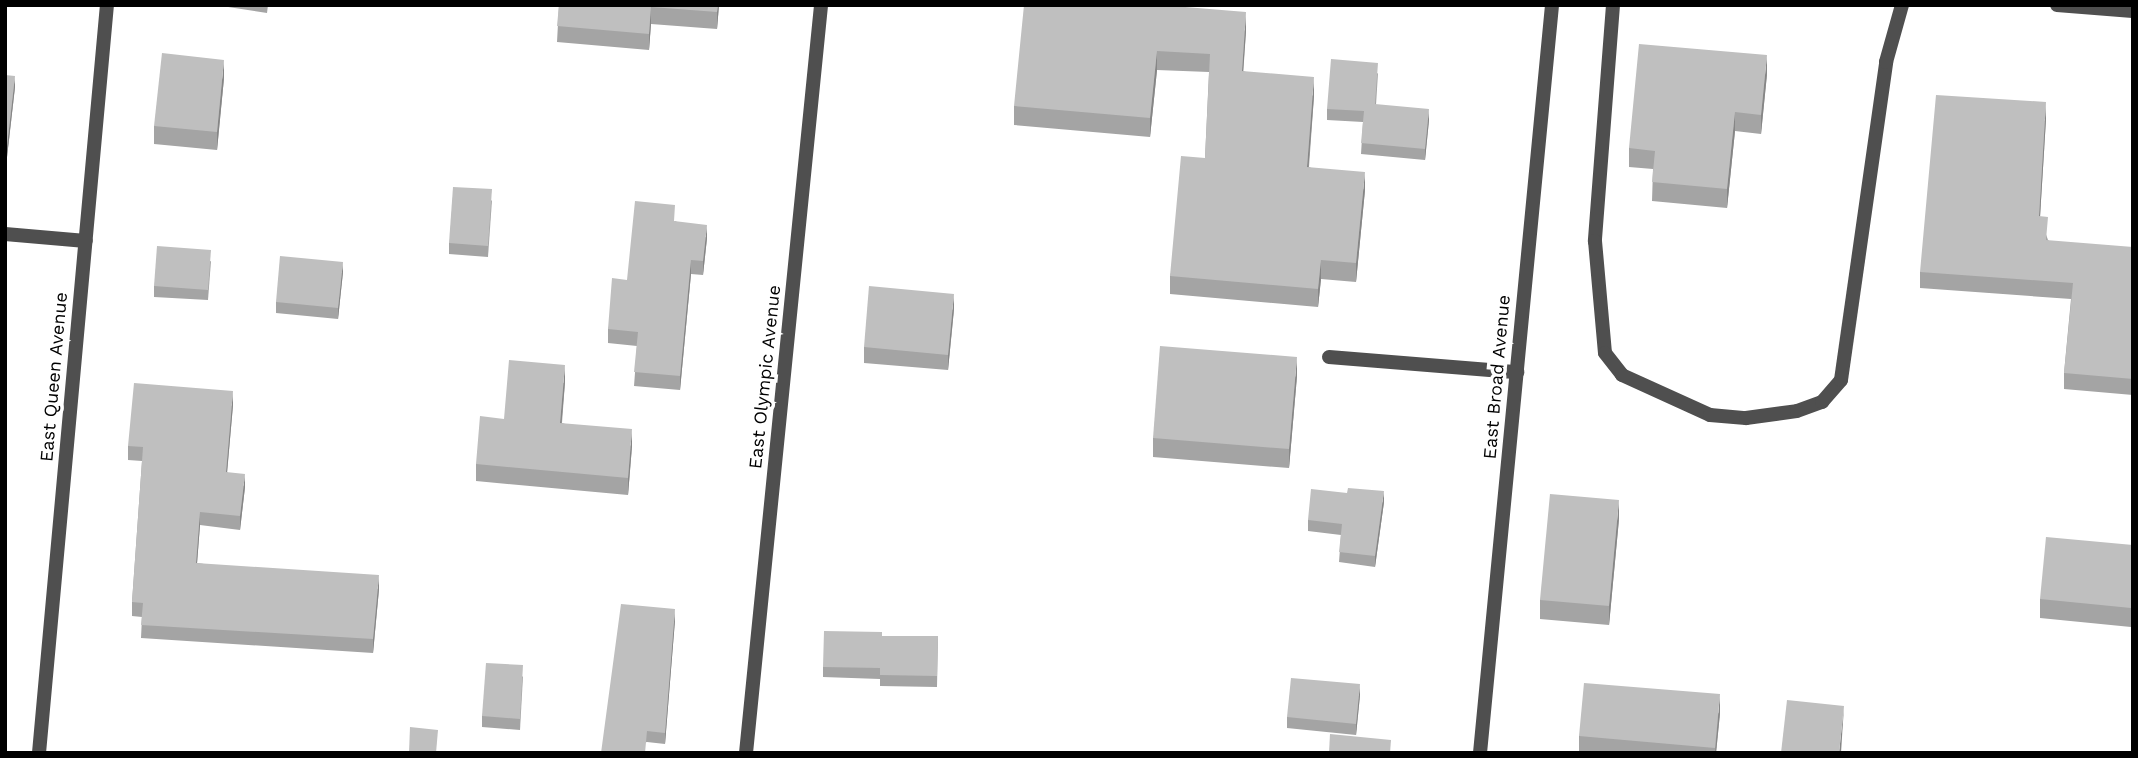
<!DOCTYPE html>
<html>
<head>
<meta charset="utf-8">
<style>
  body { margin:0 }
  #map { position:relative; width:2138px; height:758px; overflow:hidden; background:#fff; font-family:"Work Sans",sans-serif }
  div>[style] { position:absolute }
  .service>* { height:14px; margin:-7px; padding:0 7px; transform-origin:7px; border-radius:7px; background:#4f4f4f }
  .minor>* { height:14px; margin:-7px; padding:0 7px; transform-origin:7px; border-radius:7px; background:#4f4f4f }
  .wall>* { inset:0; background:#a4a4a4 }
  .shaded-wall>* { inset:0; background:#868686 }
  .building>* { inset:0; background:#bfbfbf }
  span { translate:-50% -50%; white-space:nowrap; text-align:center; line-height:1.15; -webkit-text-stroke:7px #fff; paint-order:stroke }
  .street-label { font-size:18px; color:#000 }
  .frame { position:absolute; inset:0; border:7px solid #000; pointer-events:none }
</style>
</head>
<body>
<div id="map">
  <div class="service">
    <div style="left:1613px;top:5px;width:237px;rotate:94.4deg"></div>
    <div style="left:1595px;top:241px;width:112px;rotate:84.9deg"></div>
    <div style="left:1605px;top:353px;width:28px;rotate:52deg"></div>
    <div style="left:1622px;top:375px;width:97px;rotate:24.4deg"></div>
    <div style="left:1710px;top:415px;width:36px;rotate:5deg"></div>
    <div style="left:1746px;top:418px;width:51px;rotate:-7.8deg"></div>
    <div style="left:1797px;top:411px;width:27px;rotate:-20deg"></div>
    <div style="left:1822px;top:402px;width:29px;rotate:-49deg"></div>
    <div style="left:1841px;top:380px;width:321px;rotate:-81.9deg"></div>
    <div style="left:1886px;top:62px;width:59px;rotate:-74.3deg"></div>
    <div style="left:1329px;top:357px;width:189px;rotate:4.6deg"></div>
  </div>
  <div class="minor">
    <div style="left:2057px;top:5px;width:76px;rotate:4.5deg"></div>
    <div style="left:5px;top:234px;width:81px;rotate:4.9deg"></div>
    <div style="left:39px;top:753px;width:751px;rotate:-84.81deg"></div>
    <div style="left:746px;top:753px;width:752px;rotate:-84.27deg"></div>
    <div style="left:1480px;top:753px;width:751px;rotate:-84.5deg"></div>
  </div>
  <div class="wall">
    <div style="clip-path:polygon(215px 5px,268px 5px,267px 13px)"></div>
    <div style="clip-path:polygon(559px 5px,719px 5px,717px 29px,651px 24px,649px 50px,557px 42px)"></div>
    <div style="clip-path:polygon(1163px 5px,1246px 31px,1243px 71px,1314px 96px,1309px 167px,1365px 190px,1356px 282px,1321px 279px,1318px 307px,1170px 294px,1170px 276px,1205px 158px,1209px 72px,1157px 70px,1150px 137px,1014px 125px,1014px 106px)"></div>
    <div style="clip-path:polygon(1378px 73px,1376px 105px,1429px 120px,1425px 160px,1361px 154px,1363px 122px,1327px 120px,1327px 109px)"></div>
    <div style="clip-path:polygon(1767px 74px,1761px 134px,1735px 131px,1727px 208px,1652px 201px,1653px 169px,1629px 167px,1629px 148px)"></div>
    <div style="clip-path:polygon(5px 75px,15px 87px,7px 157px,5px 157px)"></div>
    <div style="clip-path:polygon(224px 78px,217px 150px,154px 144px,154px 126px)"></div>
    <div style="clip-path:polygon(2046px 119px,2040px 217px,2048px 240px,2133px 307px,2133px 395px,2064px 389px,2064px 373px,2071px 299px,1920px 288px,1920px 272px)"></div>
    <div style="clip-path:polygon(492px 200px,488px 257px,449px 254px,449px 243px)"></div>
    <div style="clip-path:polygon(675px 221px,707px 238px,703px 275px,691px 274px,680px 390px,634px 386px,637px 346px,608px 343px,608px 329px,627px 280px)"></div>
    <div style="clip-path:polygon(211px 261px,208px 300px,154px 297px,154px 286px)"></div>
    <div style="clip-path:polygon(343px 272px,338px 319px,276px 313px,276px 302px)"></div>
    <div style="clip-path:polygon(954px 309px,948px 370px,864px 363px,864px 347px)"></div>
    <div style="clip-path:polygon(1297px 376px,1289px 468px,1153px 457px,1153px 438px)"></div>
    <div style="clip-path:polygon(565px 382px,562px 423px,632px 446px,628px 495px,476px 481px,476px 464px,504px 419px)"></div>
    <div style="clip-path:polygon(233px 405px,227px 472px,245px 487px,240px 530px,200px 525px,197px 563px,379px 589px,373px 653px,141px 638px,142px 617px,132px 616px,132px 602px,142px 461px,128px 460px,128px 446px)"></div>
    <div style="clip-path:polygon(1384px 502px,1375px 567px,1339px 562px,1341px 535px,1308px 531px,1308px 520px)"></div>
    <div style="clip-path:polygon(1619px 519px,1609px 625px,1540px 619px,1540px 600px)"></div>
    <div style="clip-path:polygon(2133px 545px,2131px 627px,2040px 618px,2040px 599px)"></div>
    <div style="clip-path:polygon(675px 620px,665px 744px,647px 742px,601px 753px)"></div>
    <div style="clip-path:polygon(882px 636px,938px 636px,937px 687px,880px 686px,880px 679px,823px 677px,823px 667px)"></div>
    <div style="clip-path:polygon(523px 676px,520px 730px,482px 727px,482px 716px)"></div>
    <div style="clip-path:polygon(1360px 695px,1356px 735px,1287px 728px,1287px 717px)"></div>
    <div style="clip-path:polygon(1720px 713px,1716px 753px,1579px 753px,1579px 736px)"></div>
  </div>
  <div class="shaded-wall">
    <div style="clip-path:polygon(718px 5px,719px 5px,717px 29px,717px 12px)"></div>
    <div style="clip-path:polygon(651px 7px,651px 24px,649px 50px,649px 34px)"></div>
    <div style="clip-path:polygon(1246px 12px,1246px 31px,1242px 90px,1242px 71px)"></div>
    <div style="clip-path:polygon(1157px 51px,1157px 70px,1150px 137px,1150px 118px)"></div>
    <div style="clip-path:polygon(1767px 55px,1767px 74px,1761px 134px,1761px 115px)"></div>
    <div style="clip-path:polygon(224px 60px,224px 78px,217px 150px,217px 132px)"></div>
    <div style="clip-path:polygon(15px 76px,15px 87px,7px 157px,7px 146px)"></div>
    <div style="clip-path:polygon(1314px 77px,1314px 96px,1307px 185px,1307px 167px)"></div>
    <div style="clip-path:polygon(2046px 102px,2046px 119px,2039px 233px,2039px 216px)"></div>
    <div style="clip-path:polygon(1429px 109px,1429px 120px,1425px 160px,1425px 149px)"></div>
    <div style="clip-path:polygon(1735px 112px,1735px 131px,1727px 208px,1727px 189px)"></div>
    <div style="clip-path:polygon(1365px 172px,1365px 190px,1356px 282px,1356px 263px)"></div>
    <div style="clip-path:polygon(707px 225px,707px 238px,703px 275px,703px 261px)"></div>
    <div style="clip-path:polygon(691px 260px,691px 274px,680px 390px,680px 376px)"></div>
    <div style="clip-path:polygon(1321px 260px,1321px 279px,1318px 307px,1318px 289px)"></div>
    <div style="clip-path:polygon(343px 262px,343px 272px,338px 319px,338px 308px)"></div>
    <div style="clip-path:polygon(954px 294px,954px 309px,948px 370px,948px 355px)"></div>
    <div style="clip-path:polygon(1297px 357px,1297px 376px,1289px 468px,1289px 449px)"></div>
    <div style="clip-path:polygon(565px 365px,565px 382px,560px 440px,560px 423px)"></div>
    <div style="clip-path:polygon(233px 391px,233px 405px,226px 485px,226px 472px)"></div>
    <div style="clip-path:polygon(632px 429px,632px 446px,628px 495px,628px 478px)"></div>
    <div style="clip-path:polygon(245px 474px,245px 487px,240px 530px,240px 516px)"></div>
    <div style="clip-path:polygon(1384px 491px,1384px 502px,1375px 567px,1375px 556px)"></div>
    <div style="clip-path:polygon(1619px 500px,1619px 519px,1609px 625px,1609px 606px)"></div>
    <div style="clip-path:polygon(200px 512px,200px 525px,196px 577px,196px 563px)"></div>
    <div style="clip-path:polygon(379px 575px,379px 589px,373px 653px,373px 639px)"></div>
    <div style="clip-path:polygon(2133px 592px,2133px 611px,2131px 627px,2131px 608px)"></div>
    <div style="clip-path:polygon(675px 609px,675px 620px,665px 744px,665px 733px)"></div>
    <div style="clip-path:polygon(1360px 684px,1360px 695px,1356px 735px,1356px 724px)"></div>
    <div style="clip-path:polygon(1720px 694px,1720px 713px,1716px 753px,1715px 753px)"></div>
    <div style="clip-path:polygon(1844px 706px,1841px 753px,1839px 753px)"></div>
  </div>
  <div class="building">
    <div style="clip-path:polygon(559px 5px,718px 5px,717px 12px,651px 7px,649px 34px,557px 26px)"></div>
    <div style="clip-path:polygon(1024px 5px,1161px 5px,1246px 12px,1242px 71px,1314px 77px,1307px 167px,1365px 172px,1356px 263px,1321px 260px,1318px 289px,1170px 276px,1181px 156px,1205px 158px,1210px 54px,1157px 51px,1150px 118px,1014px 106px)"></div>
    <div style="clip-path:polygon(1639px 44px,1767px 55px,1761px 115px,1735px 112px,1727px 189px,1652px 182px,1655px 151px,1629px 148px)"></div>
    <div style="clip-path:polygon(162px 53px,224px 60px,217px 132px,154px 126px)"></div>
    <div style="clip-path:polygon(1331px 59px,1378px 63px,1375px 104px,1429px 109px,1425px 149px,1361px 143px,1364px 111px,1327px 109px)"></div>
    <div style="clip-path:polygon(5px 75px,15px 76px,7px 146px,5px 146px)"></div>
    <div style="clip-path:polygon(1936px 95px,2046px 102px,2039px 216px,2048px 217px,2046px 240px,2133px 247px,2133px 291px,2131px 316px,2133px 316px,2133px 379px,2064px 373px,2073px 283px,1920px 272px)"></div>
    <div style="clip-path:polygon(453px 187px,492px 189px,488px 246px,449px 243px)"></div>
    <div style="clip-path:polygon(635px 201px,675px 205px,674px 221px,707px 225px,703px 261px,691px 260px,680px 376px,634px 372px,638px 332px,608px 329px,612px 278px,627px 280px)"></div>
    <div style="clip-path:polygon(157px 246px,211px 250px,208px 290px,154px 286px)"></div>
    <div style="clip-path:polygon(280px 256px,343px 262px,338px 308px,276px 302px)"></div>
    <div style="clip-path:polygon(869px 286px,954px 294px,948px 355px,864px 347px)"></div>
    <div style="clip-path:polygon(1160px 346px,1297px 357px,1289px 449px,1153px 438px)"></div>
    <div style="clip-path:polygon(509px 360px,565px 365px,560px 423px,632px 429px,628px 478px,476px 464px,480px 416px,504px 419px)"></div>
    <div style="clip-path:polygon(134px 383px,233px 391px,226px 472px,245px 474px,240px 516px,200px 512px,196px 563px,379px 575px,373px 639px,141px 625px,143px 603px,132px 602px,143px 447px,128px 446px)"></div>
    <div style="clip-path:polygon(1348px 488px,1384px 491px,1375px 556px,1339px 552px,1342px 524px,1308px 520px,1311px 489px,1347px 493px)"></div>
    <div style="clip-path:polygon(1550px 494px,1619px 500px,1609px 606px,1540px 600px)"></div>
    <div style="clip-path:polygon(2046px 537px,2133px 545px,2133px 592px,2131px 608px,2040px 599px)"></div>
    <div style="clip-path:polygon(621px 604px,675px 609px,665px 733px,647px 731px,645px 753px,601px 753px)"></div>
    <div style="clip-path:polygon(824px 631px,882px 632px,882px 636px,938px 636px,937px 676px,880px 675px,880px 668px,823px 667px)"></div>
    <div style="clip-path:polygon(486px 663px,523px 665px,520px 719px,482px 716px)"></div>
    <div style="clip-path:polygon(1291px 678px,1360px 684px,1356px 724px,1287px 717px)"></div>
    <div style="clip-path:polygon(1584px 683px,1720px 694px,1715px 748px,1579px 736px)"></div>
    <div style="clip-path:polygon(1787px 700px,1844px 706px,1839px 753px,1781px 753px)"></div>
    <div style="clip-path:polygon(410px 727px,438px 730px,436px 753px,409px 753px)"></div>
    <div style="clip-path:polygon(1330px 734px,1391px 740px,1390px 753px,1329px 753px)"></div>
  </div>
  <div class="street-label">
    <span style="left:54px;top:377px;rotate:-85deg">East Queen Avenue</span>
    <span style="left:765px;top:377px;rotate:-84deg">East Olympic Avenue</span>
    <span style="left:1497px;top:377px;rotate:-85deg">East Broad Avenue</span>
  </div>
  <div class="frame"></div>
</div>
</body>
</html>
